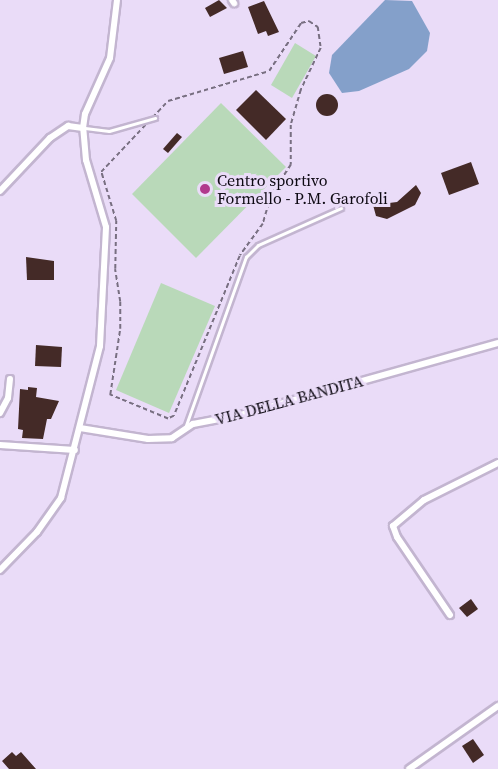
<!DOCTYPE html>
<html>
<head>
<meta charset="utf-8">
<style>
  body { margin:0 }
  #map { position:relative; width:498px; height:769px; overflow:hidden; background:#eadcf8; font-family:"Source Serif 4",serif }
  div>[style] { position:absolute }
  .green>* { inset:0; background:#b9d9b9 }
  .water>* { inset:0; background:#84a0ca }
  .building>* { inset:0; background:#442a27 }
  .round { border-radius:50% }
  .path>* { height:1.5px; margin-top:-0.75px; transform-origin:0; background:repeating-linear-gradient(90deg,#786f81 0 4.5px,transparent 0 7.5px) }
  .roads { filter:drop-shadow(2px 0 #c3b5d0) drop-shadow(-2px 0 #c3b5d0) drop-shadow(0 2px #c3b5d0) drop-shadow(0 -2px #c3b5d0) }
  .lane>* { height:3px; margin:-1.5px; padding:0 1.5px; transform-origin:1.5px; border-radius:1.5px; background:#fff }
  .street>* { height:6px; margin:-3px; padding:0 3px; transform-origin:3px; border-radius:3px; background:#fff }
  .dots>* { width:16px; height:16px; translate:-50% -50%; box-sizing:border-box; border:3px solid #eadcf8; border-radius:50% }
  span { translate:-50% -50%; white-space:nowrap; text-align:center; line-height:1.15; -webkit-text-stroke:6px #eadcf8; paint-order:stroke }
  .poi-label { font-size:16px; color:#0e0a13 }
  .left { translate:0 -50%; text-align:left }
  .street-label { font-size:16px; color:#0e0a13 }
</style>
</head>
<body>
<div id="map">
  <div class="green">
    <div style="clip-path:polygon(295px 43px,316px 56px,292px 98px,271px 85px)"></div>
    <div style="clip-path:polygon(221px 103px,286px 167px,196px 258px,132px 194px)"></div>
    <div style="clip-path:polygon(161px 283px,215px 306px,169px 413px,116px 390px)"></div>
  </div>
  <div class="water">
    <div style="clip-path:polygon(385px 0,412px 1px,430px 33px,427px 51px,409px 69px,359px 91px,342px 93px,329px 73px,332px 55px)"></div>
  </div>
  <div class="building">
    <div style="clip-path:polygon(219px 0,227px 8px,210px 17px,205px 8px)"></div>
    <div style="clip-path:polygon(264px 1px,279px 32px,268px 36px,266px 31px,258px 34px,248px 7px)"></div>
    <div style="clip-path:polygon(243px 51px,248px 67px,224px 74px,219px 58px)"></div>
    <div style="clip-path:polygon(256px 90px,286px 119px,266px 140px,236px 110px)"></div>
    <div class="round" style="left:316px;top:94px;width:22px;height:22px"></div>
    <div style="clip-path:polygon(177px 133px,182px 137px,168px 153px,163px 149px)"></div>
    <div style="clip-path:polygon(471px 162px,479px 184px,449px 195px,441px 173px)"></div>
    <div style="clip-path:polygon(416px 185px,421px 193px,415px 205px,387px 219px,376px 216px,373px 205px,397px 202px)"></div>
    <div style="clip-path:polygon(26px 257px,54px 261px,54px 280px,27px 280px)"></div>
    <div style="clip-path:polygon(36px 345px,62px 347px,61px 367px,35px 366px)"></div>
    <div style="clip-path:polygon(28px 387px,37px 388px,36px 397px,59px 401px,51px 419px,47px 419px,43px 439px,22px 438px,23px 430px,18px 429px,20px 389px,28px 390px)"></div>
    <div style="clip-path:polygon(471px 599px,478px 609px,467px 617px,459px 608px)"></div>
    <div style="clip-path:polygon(473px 739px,484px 755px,473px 763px,462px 746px)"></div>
    <div style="clip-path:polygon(12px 752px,16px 756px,21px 752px,36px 769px,9px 769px,2px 761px)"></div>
  </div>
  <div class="path">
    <div style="left:309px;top:21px;width:11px;rotate:34deg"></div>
    <div style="left:318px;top:27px;width:21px;rotate:82deg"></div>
    <div style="left:321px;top:48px;width:47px;rotate:115.5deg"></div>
    <div style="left:301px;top:90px;width:36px;rotate:106deg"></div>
    <div style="left:291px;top:125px;width:40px;rotate:90deg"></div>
    <div style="left:291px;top:165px;width:37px;rotate:123deg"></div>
    <div style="left:271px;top:196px;width:29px;rotate:106deg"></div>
    <div style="left:263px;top:224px;width:39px;rotate:126deg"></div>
    <div style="left:240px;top:256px;width:173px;rotate:112.4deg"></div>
    <div style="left:174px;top:416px;width:7px;rotate:153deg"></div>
    <div style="left:168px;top:419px;width:63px;rotate:-157.5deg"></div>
    <div style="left:110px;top:395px;width:67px;rotate:-81.4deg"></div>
    <div style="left:120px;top:329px;width:27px;rotate:-90deg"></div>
    <div style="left:120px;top:302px;width:33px;rotate:-99deg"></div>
    <div style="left:115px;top:269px;width:48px;rotate:-88.8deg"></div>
    <div style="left:116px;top:221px;width:51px;rotate:-107deg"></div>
    <div style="left:101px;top:172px;width:98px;rotate:-46.7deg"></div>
    <div style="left:168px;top:101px;width:105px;rotate:-16.5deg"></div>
    <div style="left:269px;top:71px;width:58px;rotate:-56.3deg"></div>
    <div style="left:301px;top:23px;width:8px;rotate:-14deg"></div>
  </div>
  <div class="roads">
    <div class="lane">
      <div style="left:85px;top:128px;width:24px;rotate:7deg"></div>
      <div style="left:109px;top:131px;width:48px;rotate:-15.8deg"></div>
      <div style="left:185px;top:428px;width:182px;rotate:-70.4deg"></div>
      <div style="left:246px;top:257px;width:17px;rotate:-45deg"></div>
      <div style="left:258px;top:245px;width:91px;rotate:-24deg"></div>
    </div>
    <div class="street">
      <div style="left:232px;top:0;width:4px;rotate:56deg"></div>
      <div style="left:0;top:191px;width:73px;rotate:-46.7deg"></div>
      <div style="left:50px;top:138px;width:22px;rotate:-34deg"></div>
      <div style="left:68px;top:126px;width:15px;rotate:8deg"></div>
      <div style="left:0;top:413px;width:17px;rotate:-62deg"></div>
      <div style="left:8px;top:398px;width:19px;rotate:-84deg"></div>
      <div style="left:80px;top:428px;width:69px;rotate:9.2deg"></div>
      <div style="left:148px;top:439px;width:24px;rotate:-2deg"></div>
      <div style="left:172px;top:438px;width:25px;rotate:-34deg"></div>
      <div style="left:193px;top:424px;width:48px;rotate:-10.8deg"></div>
      <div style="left:240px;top:415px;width:268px;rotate:-15.6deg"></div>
      <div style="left:0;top:445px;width:75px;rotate:3.8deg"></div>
      <div style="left:0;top:570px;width:53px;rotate:-45.8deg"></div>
      <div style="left:37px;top:532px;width:42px;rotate:-54.8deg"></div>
      <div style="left:61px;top:498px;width:157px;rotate:-75.6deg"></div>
      <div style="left:100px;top:346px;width:119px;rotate:-87.1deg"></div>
      <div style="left:106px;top:227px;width:70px;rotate:-106.6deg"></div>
      <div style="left:86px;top:160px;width:32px;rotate:-95deg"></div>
      <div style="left:83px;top:128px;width:14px;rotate:-82deg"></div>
      <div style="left:85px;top:114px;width:61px;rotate:-65.9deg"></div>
      <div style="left:110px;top:58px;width:58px;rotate:-83.1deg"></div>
      <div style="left:450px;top:615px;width:94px;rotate:-124.2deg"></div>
      <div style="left:397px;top:537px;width:12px;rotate:-110deg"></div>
      <div style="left:393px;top:526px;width:40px;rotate:-40deg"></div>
      <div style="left:424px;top:500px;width:83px;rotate:-26.6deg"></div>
      <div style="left:409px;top:769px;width:109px;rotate:-35.3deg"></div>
    </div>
  </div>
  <div class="dots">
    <div style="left:205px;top:189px;background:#b1388d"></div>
  </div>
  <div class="poi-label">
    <span class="left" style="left:217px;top:189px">Centro sportivo<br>Formello - P.M. Garofoli</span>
  </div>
  <div class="street-label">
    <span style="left:289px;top:400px;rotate:-15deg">VIA DELLA BANDITA</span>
  </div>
</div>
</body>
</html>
